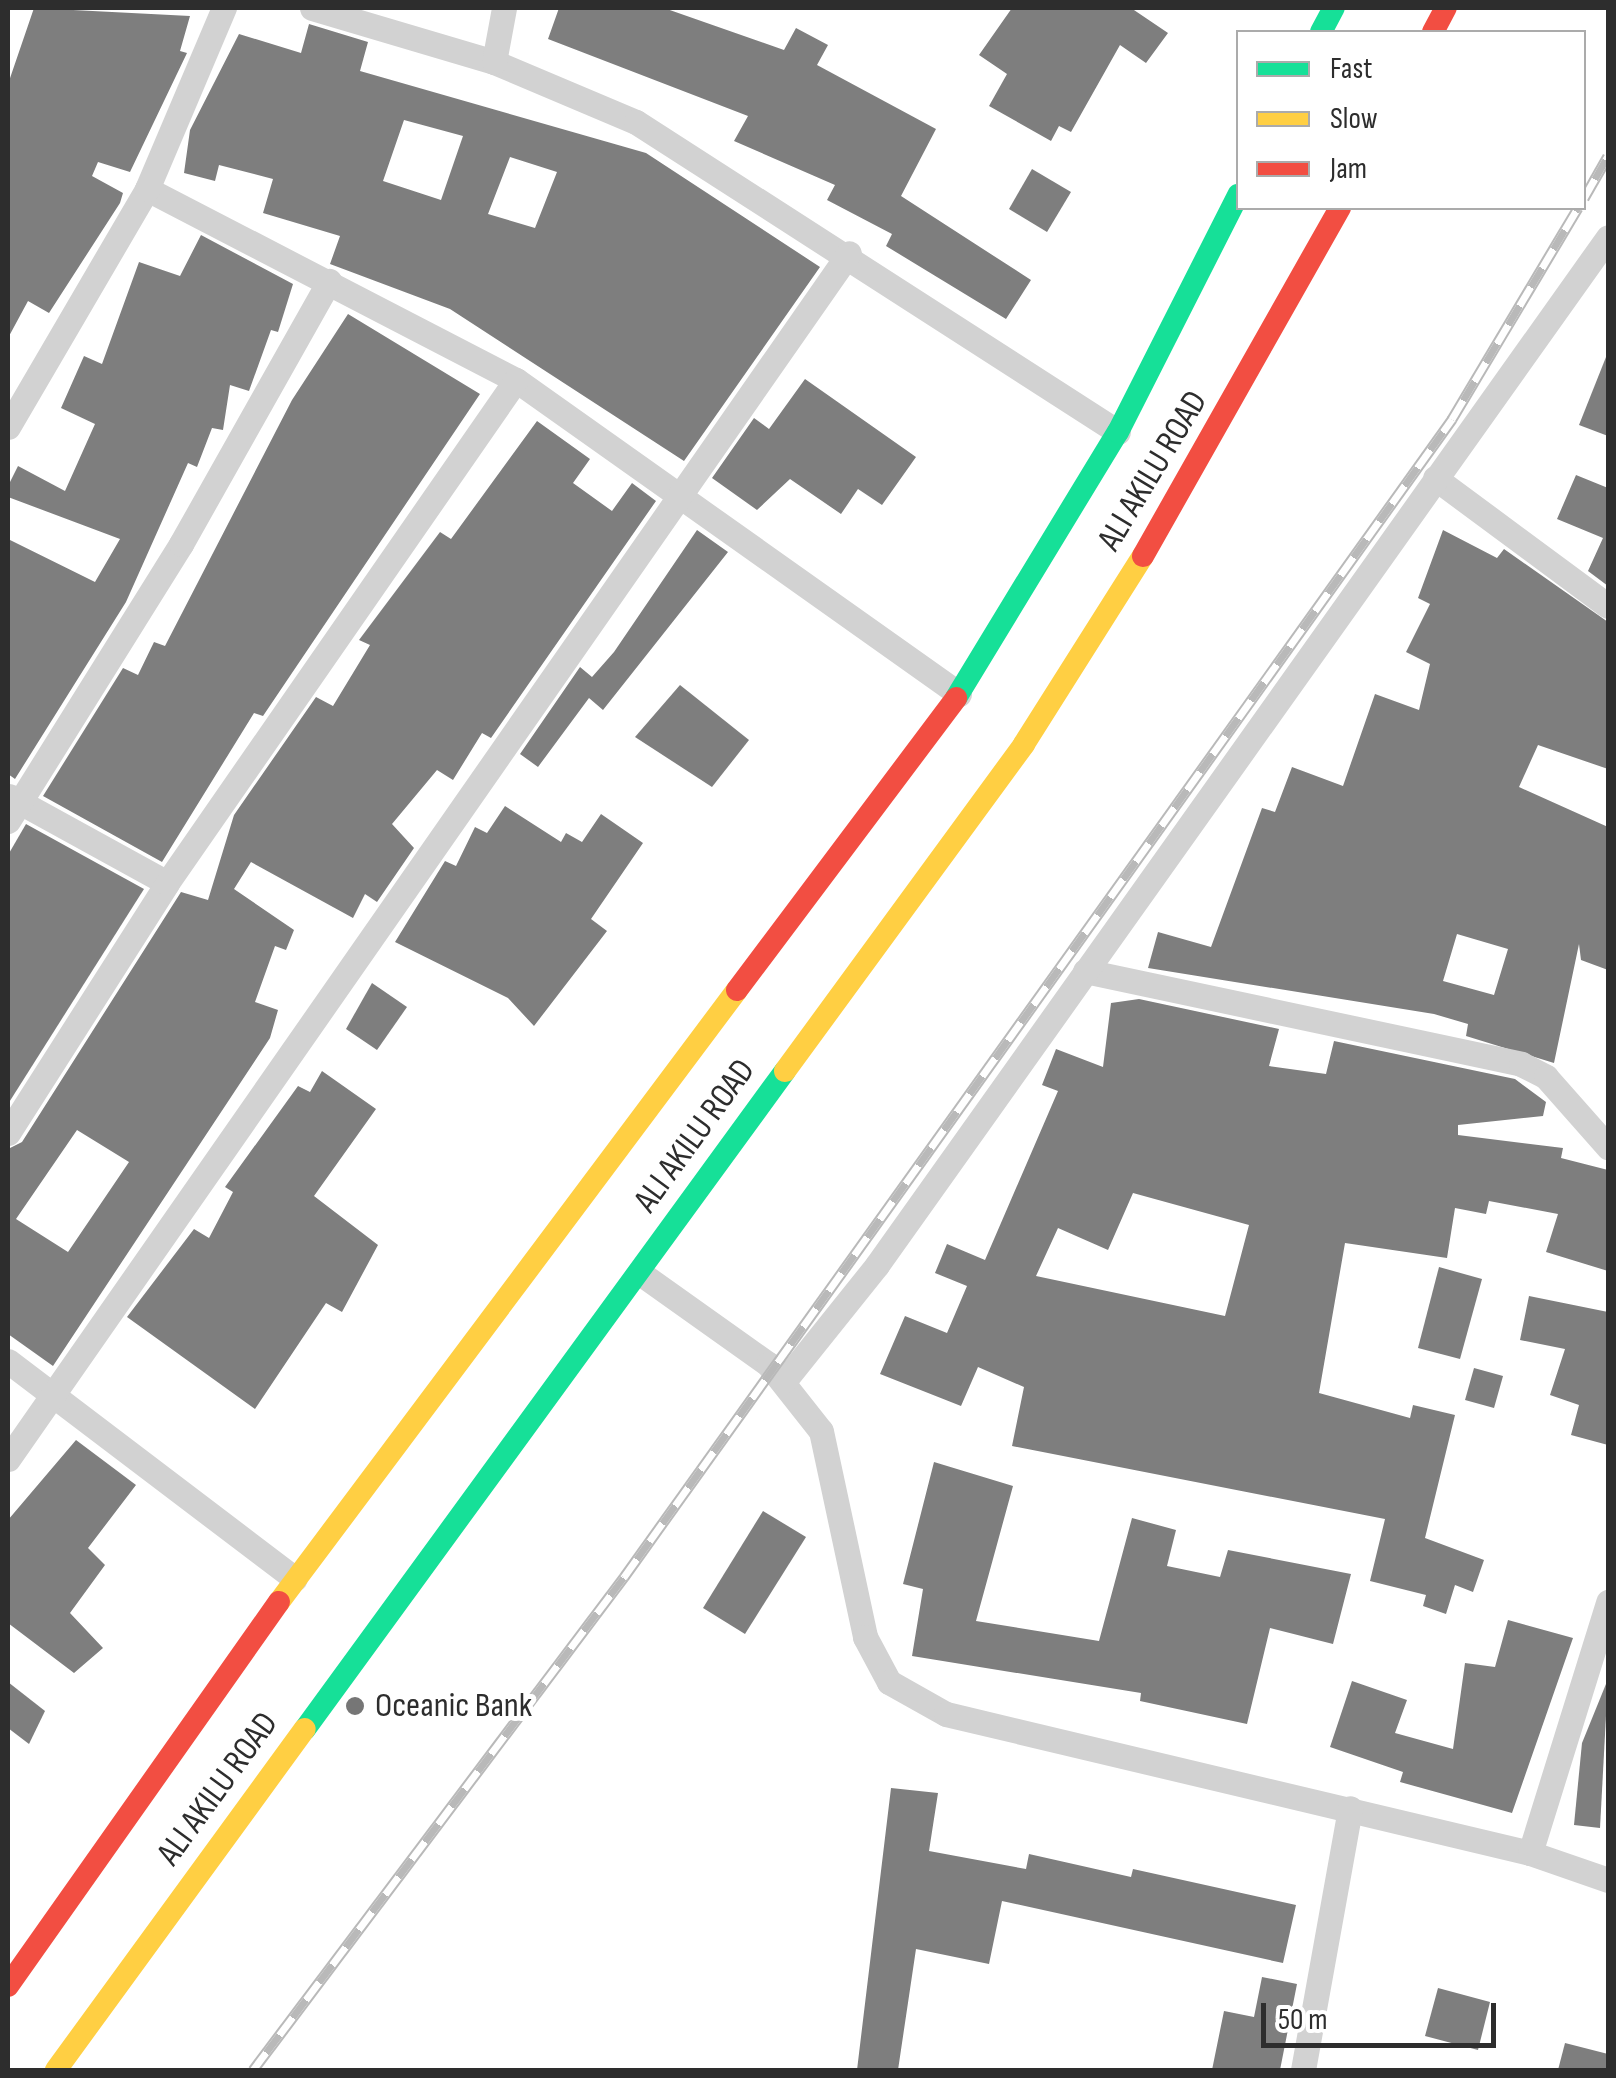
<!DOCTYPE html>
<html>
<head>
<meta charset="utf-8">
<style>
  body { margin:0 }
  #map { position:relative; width:1616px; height:2078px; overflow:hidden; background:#fff; font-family:"Sofia Sans Condensed",sans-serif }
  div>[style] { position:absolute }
  .building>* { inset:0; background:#7e7e7e }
  .street>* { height:25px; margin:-12.5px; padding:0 12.5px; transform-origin:12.5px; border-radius:12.5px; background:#d2d2d2 }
  .fast>* { height:22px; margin:-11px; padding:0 11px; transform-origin:11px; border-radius:11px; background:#16e098 }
  .slow>* { height:22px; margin:-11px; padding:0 11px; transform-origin:11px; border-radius:11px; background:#ffcf43 }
  .jam>* { height:22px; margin:-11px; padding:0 11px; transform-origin:11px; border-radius:11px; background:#f24e42 }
  .rail>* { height:11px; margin-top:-5.5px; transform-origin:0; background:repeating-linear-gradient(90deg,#fff 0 22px,#b9b9b9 0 44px); box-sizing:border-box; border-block:2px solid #b9b9b9 }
  .dots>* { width:28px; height:28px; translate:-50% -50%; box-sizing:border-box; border:5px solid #fff; border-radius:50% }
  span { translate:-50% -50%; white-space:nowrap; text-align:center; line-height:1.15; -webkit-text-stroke:10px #fff; paint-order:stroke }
  .street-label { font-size:35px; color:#2d2d2d }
  .poi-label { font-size:35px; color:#2d2d2d }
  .left { translate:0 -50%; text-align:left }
  .frame { position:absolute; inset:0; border:10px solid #2d2d2d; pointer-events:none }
  .legend { position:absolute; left:1236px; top:30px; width:350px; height:180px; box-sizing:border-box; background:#fff; border:2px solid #ababab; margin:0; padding:12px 18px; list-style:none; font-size:30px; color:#2d2d2d }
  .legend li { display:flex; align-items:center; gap:20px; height:50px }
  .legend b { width:50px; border:2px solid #ababab }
  .scale { position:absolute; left:1261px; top:2003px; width:235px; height:45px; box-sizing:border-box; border:5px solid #2d2d2d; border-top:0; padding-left:12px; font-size:30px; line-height:35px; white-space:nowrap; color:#2d2d2d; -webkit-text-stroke:8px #fff; paint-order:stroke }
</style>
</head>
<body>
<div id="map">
  <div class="building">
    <div style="clip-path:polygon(34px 8px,190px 16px,180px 51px,187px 53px,130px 172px,98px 162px,92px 176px,123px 193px,120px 203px,49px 313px,28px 301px,8px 338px,8px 84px)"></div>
    <div style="clip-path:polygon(559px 8px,664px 8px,784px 50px,796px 28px,828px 45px,817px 65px,936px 129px,901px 196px,1031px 280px,1006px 319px,886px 246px,892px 234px,827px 200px,835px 185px,734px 141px,748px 116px,548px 39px)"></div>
    <div style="clip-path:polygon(1012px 8px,1131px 8px,1168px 33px,1146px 63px,1120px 45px,1071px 132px,1059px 126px,1051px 141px,989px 106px,1007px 74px,979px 55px)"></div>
    <div style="clip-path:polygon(evenodd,309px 24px,368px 42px,360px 71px,646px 153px,820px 267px,684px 461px,450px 309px,330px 264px,340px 236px,263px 213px,273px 179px,219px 165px,215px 181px,184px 173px,190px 130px,239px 34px,301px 53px,309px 24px,404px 120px,463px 136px,441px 200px,383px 181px,404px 120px,309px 24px,510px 157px,557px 172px,535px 228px,488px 214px,510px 157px)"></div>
    <div style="clip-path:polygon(1032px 169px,1071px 192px,1047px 232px,1009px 209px)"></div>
    <div style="clip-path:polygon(201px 235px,293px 284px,278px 332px,271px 330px,249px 391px,230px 385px,223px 430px,212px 428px,197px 467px,188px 463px,126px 602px,15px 779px,8px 774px,8px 539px,95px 582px,120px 539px,8px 497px,8px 486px,18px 466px,65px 491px,95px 424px,61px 408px,84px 356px,102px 364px,139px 262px,180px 276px)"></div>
    <div style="clip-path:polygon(348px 314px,480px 394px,263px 716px,254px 713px,162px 862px,43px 796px,123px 668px,138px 675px,154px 642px,165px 646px,292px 400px)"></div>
    <div style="clip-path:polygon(1608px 352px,1608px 436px,1579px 425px)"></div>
    <div style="clip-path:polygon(805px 379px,916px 457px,882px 505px,858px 489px,841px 514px,790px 479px,757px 510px,712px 478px,754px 418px,769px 429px)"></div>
    <div style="clip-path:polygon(evenodd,537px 421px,590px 459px,573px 483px,612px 511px,632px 483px,656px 501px,491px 738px,482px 733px,453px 780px,437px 770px,392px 824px,414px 848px,377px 902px,365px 894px,353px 918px,251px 862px,234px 889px,294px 930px,286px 950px,275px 946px,255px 1002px,278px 1010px,270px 1038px,53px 1366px,8px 1334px,8px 1149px,22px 1142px,181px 892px,208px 900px,234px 815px,316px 697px,333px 706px,370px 645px,359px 640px,440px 532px,451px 539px,537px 421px,77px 1130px,129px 1162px,68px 1252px,16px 1219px,77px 1130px)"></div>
    <div style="clip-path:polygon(1576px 475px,1608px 488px,1608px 586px,1588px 571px,1603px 538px,1557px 519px)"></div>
    <div style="clip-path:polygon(697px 530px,728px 552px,603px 710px,589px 698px,538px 767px,520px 754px,580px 667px,592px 677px,614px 652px)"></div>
    <div style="clip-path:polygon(evenodd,1443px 530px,1497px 558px,1504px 549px,1608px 622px,1608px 769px,1538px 745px,1519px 787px,1608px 827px,1608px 970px,1581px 960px,1579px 944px,1554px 1063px,1466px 1036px,1468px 1024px,1434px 1014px,1148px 968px,1158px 932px,1211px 947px,1262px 808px,1275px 812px,1292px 767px,1343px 786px,1375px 694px,1419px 710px,1430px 664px,1406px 652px,1430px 604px,1418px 598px,1443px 530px,1457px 934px,1508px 949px,1494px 995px,1443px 981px,1457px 934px)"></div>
    <div style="clip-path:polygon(680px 685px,749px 740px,712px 787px,635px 737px)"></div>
    <div style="clip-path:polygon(505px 806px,561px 842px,566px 833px,582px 842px,601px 814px,643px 843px,591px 919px,607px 931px,534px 1026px,508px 998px,395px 942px,445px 861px,456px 866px,475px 827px,487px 833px)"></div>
    <div style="clip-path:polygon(26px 824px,144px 889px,8px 1104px,8px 855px)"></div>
    <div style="clip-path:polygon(372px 983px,407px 1007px,377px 1050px,346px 1029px)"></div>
    <div style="clip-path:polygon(evenodd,1139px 999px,1279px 1029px,1269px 1066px,1326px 1074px,1334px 1041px,1515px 1079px,1546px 1102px,1543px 1116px,1458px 1125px,1458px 1135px,1563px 1148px,1561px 1158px,1608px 1170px,1608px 1271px,1546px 1252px,1558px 1214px,1489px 1201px,1486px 1214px,1455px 1208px,1447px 1258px,1345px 1243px,1319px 1393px,1410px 1418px,1413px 1405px,1455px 1415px,1425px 1538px,1484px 1560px,1473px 1592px,1455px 1585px,1446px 1614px,1423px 1606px,1426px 1595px,1370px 1581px,1385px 1519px,1012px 1446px,1024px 1387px,978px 1367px,961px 1406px,880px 1374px,905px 1316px,947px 1333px,967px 1286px,935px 1273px,947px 1244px,985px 1260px,1058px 1091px,1042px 1085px,1056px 1049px,1103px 1067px,1111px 1003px,1139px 999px,1133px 1193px,1249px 1225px,1225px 1316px,1036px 1276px,1058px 1228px,1108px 1250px,1133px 1193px)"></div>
    <div style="clip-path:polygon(322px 1071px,376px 1109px,314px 1196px,378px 1245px,342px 1312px,326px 1303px,255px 1409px,127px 1317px,194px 1229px,209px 1238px,233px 1192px,225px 1187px,298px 1086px,310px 1092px)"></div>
    <div style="clip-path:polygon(1439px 1267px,1482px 1279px,1460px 1359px,1418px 1348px)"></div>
    <div style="clip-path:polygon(1529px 1296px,1608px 1312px,1608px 1445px,1571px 1435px,1579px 1405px,1550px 1395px,1565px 1349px,1520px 1340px)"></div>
    <div style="clip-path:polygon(1474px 1368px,1503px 1376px,1494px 1408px,1465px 1400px)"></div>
    <div style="clip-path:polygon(76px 1440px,136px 1485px,88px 1548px,105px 1565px,70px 1613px,103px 1648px,74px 1673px,8px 1623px,8px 1520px)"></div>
    <div style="clip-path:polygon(934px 1462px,1013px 1486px,976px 1621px,1099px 1641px,1132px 1518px,1176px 1530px,1167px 1566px,1220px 1577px,1228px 1550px,1351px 1574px,1333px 1644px,1270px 1628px,1247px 1724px,1140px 1701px,1141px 1693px,912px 1656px,923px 1589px,903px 1584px)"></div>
    <div style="clip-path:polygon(763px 1511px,806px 1537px,745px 1634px,703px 1608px)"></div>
    <div style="clip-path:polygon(1508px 1620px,1573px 1638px,1512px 1813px,1400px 1782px,1403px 1772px,1330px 1747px,1352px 1681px,1407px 1700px,1395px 1733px,1453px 1749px,1465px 1663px,1495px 1667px)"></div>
    <div style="clip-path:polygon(1608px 1679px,1600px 1828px,1574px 1825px,1582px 1743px)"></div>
    <div style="clip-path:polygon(8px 1682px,45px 1711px,29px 1744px,8px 1728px)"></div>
    <div style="clip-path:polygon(891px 1788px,938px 1793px,929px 1851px,1026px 1869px,1029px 1854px,1131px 1877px,1133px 1869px,1296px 1905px,1283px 1963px,1002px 1901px,989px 1964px,916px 1949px,898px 2070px,857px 2070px)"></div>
    <div style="clip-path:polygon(1262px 1977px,1297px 1984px,1280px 2070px,1212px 2070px,1224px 2011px,1254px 2017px)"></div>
    <div style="clip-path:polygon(1438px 1988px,1490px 2002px,1478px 2050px,1425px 2036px)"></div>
    <div style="clip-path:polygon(1565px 2043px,1608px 2054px,1608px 2070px,1558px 2070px)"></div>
  </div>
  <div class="street">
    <div style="left:312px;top:8px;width:190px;rotate:16.5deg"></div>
    <div style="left:494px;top:62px;width:154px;rotate:22.9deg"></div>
    <div style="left:636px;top:122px;width:573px;rotate:32.75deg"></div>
    <div style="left:494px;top:62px;width:55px;rotate:-79.5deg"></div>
    <div style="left:147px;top:189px;width:416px;rotate:27.4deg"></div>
    <div style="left:516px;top:380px;width:543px;rotate:35.33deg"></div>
    <div style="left:8px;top:427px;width:276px;rotate:-59.7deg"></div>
    <div style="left:147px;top:189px;width:197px;rotate:-67deg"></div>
    <div style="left:1435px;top:478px;width:215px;rotate:36.5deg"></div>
    <div style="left:9px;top:796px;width:180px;rotate:28.8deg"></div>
    <div style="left:8px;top:821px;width:327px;rotate:-58deg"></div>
    <div style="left:181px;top:544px;width:302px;rotate:-60.6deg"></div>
    <div style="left:1085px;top:971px;width:446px;rotate:12deg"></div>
    <div style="left:1521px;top:1064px;width:28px;rotate:27deg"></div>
    <div style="left:1546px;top:1077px;width:94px;rotate:48.5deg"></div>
    <div style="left:8px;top:1133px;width:296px;rotate:-57.5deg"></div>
    <div style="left:167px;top:883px;width:612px;rotate:-55.25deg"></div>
    <div style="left:640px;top:1273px;width:157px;rotate:35.4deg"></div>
    <div style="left:768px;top:1364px;width:85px;rotate:51.7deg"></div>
    <div style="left:821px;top:1431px;width:211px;rotate:77.9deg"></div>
    <div style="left:865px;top:1637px;width:51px;rotate:61.9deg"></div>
    <div style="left:889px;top:1682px;width:65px;rotate:29.3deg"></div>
    <div style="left:946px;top:1714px;width:600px;rotate:13.39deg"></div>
    <div style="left:1530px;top:1853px;width:83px;rotate:19.1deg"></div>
    <div style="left:8px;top:1361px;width:360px;rotate:37.2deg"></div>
    <div style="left:785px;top:1380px;width:147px;rotate:-51.3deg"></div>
    <div style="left:877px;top:1265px;width:1261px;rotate:-54.58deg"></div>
    <div style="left:8px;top:1459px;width:1470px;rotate:-55.11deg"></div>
    <div style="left:1530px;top:1853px;width:263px;rotate:-72.7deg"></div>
    <div style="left:1303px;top:2070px;width:266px;rotate:-79.8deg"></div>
  </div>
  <div class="fast">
    <div style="left:1321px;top:32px;width:27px;rotate:-62deg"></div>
    <div style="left:956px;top:698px;width:311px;rotate:-58.7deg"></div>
    <div style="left:1118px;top:432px;width:266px;rotate:-63.1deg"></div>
    <div style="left:305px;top:1729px;width:814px;rotate:-53.89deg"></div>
  </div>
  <div class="slow">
    <div style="left:785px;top:1071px;width:405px;rotate:-53.8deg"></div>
    <div style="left:1024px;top:744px;width:222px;rotate:-57.7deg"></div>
    <div style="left:279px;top:1602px;width:764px;rotate:-53.19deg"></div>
    <div style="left:56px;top:2070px;width:422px;rotate:-53.9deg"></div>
  </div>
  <div class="jam">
    <div style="left:1433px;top:32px;width:27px;rotate:-62deg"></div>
    <div style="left:1143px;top:556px;width:400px;rotate:-60.5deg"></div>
    <div style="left:737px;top:990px;width:365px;rotate:-53.1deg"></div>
    <div style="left:8px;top:1986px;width:470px;rotate:-54.8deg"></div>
  </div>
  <div class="rail">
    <div style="left:1584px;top:198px;width:48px;rotate:-60.3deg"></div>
    <div style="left:253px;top:2070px;width:617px;rotate:-53.04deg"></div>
    <div style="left:624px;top:1577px;width:1424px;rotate:-54.43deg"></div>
    <div style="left:1452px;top:419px;width:246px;rotate:-59.2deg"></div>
  </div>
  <div class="dots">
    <div style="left:355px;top:1706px;background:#767676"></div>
  </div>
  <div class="street-label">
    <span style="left:1153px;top:471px;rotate:-59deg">ALI AKILU ROAD</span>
    <span style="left:695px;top:1136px;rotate:-54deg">ALI AKILU ROAD</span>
    <span style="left:218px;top:1789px;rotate:-54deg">ALI AKILU ROAD</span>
  </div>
  <div class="poi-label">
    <span class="left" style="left:375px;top:1706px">Oceanic Bank</span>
  </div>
  <div class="frame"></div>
  <ul class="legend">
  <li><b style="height:12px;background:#16e098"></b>Fast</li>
  <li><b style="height:12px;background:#ffcf43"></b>Slow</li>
  <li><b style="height:12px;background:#f24e42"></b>Jam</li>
  </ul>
  <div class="scale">50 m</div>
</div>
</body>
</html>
